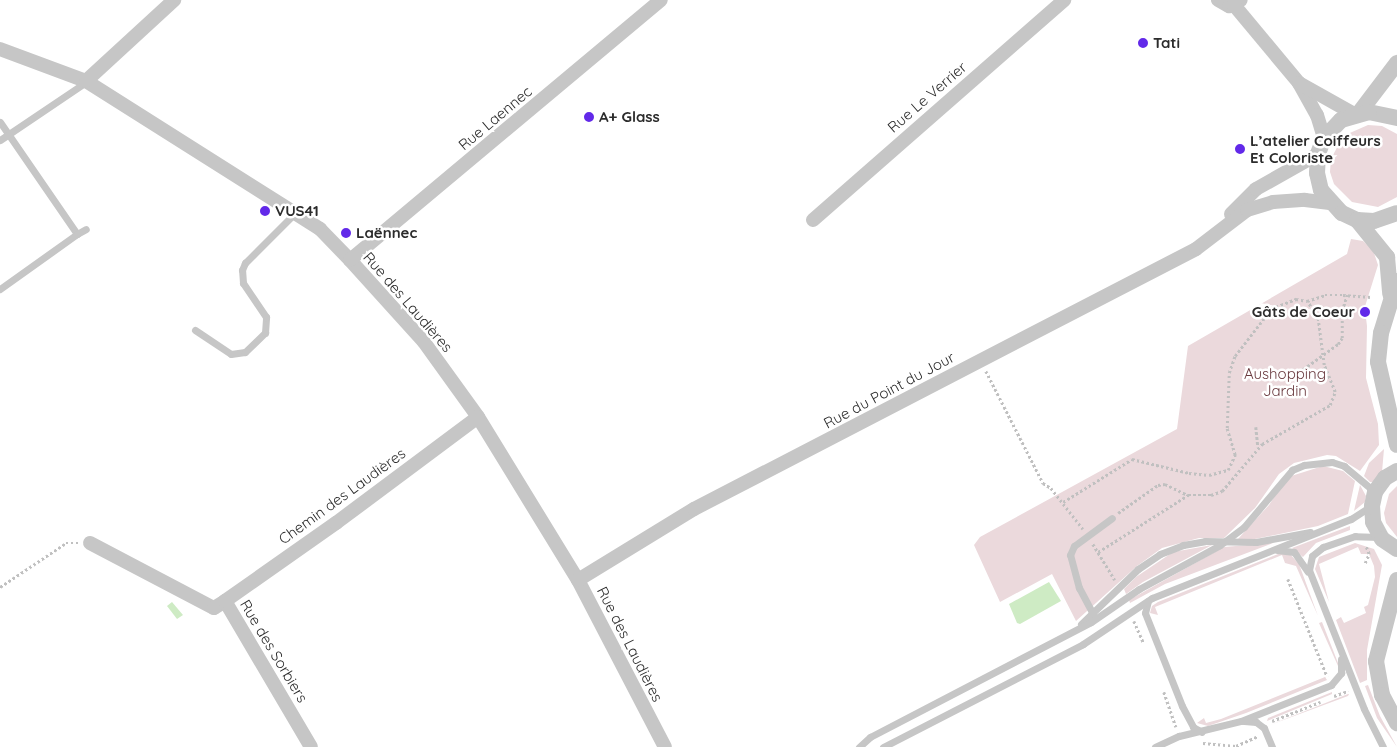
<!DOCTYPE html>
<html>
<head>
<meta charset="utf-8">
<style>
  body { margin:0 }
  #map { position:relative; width:1397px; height:747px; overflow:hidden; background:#fff; font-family:Quicksand,sans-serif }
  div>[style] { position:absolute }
  .green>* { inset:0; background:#ebd9dc }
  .water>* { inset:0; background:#ceebc4 }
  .path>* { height:2.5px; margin-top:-1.25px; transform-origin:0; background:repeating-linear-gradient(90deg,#c0c0c0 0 2.5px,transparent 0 5px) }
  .service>* { height:7px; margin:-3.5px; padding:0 3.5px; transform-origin:3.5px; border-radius:3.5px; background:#c6c6c6 }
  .minor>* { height:14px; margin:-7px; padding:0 7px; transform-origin:7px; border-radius:7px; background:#c6c6c6 }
  .tertiary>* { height:16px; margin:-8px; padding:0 8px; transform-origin:8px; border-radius:8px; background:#c6c6c6 }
  .dots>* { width:14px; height:14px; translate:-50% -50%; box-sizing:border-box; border:2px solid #fff; border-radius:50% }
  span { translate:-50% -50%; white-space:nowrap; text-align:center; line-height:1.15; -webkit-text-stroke:5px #fff; paint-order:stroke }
  .poi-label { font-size:15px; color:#2c2c2c; font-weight:700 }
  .left { translate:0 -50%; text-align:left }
  .right { translate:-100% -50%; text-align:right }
  .street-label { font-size:15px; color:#2c2c2c }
  .park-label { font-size:15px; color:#69393e }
</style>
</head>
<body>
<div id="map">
  <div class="green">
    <div style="clip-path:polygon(1368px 125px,1382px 126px,1397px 134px,1397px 197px,1378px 207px,1352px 202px,1334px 184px,1330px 172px,1331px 159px,1343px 136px)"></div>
    <div style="clip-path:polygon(1351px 239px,1363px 241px,1373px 250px,1378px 265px,1362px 316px,1366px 318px,1367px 326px,1366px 378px,1378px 424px,1379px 445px,1360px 471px,1336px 456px,1327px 455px,1294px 463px,1279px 474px,1255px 508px,1224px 538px,1199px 538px,1162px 548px,1137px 566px,1076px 621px,1052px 574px,1000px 602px,974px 545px,980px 537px,1177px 429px,1188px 346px,1347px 254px)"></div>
    <div style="clip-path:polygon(1384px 449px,1382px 472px,1373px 482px,1370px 482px,1364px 476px,1369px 463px)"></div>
    <div style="clip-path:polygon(1323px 466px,1343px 471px,1355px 481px,1348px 514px,1318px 526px,1255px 539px,1238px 539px,1269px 505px,1288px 477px)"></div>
    <div style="clip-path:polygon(1360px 485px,1366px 496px,1365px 502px,1354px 511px)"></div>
    <div style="clip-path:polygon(1397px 486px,1397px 537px,1386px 523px,1384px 513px,1389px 494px)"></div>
    <div style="clip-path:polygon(1350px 526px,1350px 530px,1316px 543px,1303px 557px,1292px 548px)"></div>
    <div style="clip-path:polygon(1273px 543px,1165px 584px,1130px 603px,1129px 600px,1224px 547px)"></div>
    <div style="clip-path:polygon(1355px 543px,1374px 549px,1382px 565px,1367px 650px,1367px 680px,1360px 683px,1336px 620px,1341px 617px,1344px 623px,1366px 613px,1364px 607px,1368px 605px,1375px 577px,1374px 566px,1369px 554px,1361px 554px,1358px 547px,1319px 564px,1329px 602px,1315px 569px,1319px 557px)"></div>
    <div style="clip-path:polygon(1212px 545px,1143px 582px,1126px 594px,1124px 589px,1136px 577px,1173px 552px)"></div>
    <div style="clip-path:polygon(1283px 552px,1290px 554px,1299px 564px,1318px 616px,1296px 566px,1285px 563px,1282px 555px,1155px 607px,1158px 615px,1150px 613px,1152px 606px,1158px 602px)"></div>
    <div style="clip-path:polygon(1322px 622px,1338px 663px,1338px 666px,1319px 623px)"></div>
    <div style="clip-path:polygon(1325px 677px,1327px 680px,1246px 713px,1208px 726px,1197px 723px,1204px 718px,1206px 723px,1221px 719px)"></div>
    <div style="clip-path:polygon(1368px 685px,1380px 716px,1397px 747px,1377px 718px,1365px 686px)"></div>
    <div style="clip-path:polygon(1332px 692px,1332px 694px,1267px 721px,1268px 718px)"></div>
    <div style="clip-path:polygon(1349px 694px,1348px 696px,1270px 725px,1348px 694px)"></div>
  </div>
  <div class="water">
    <div style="clip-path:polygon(1049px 582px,1061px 601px,1020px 624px,1017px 623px,1009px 604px)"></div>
    <div style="clip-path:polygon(172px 602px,183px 615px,177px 619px,167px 606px)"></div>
  </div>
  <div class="path">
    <div style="left:986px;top:371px;width:126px;rotate:63deg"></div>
    <div style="left:1043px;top:483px;width:9px;rotate:32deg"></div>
    <div style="left:1051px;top:488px;width:52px;rotate:52deg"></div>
    <div style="left:1287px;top:381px;width:63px;rotate:-36deg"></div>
    <div style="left:1338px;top:344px;width:7px;rotate:-56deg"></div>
    <div style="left:1342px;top:338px;width:27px;rotate:-90deg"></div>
    <div style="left:1342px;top:311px;width:17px;rotate:-73deg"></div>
    <div style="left:1256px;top:427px;width:20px;rotate:84deg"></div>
    <div style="left:1063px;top:502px;width:81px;rotate:-31.9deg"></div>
    <div style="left:1132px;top:459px;width:59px;rotate:13.8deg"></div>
    <div style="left:1189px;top:473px;width:20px;rotate:6deg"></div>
    <div style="left:1209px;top:475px;width:20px;rotate:-15deg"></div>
    <div style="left:1228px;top:470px;width:17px;rotate:-65deg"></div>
    <div style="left:1235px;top:455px;width:28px;rotate:-107deg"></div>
    <div style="left:1227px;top:428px;width:55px;rotate:-87.9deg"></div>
    <div style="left:1229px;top:373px;width:18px;rotate:-71deg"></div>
    <div style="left:1235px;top:356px;width:49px;rotate:-52.4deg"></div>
    <div style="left:1265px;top:317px;width:15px;rotate:-42deg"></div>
    <div style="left:1276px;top:307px;width:22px;rotate:-22deg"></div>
    <div style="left:1296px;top:299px;width:11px;rotate:10deg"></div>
    <div style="left:1307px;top:301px;width:19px;rotate:-18deg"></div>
    <div style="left:1325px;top:295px;width:18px"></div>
    <div style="left:1343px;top:295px;width:28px;rotate:4deg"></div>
    <div style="left:1118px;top:513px;width:49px;rotate:-35deg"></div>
    <div style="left:1158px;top:485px;width:7px;rotate:-8deg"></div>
    <div style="left:1165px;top:484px;width:25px;rotate:26deg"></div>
    <div style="left:1093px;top:544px;width:42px;rotate:58.6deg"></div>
    <div style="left:1098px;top:552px;width:107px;rotate:-32.3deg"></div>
    <div style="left:1188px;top:495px;width:23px"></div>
    <div style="left:1211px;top:495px;width:12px;rotate:-20deg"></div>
    <div style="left:1222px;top:491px;width:62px;rotate:-49.6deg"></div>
    <div style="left:1262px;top:444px;width:78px;rotate:-29.8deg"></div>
    <div style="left:1330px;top:405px;width:14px;rotate:-69deg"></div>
    <div style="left:1335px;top:392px;width:29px;rotate:-112deg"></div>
    <div style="left:1324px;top:365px;width:46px;rotate:-97.4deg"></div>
    <div style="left:1318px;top:319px;width:21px;rotate:-121deg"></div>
    <div style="left:1365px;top:563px;width:10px;rotate:-66deg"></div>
    <div style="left:1369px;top:554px;width:8px;rotate:-113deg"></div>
    <div style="left:1288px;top:579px;width:105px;rotate:68.1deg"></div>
    <div style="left:0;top:587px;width:79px;rotate:-33.7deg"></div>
    <div style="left:66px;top:543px;width:12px"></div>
    <div style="left:1134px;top:621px;width:24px;rotate:66deg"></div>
    <div style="left:1164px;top:692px;width:37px;rotate:71deg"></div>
    <div style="left:1334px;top:696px;width:15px;rotate:-20deg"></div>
    <div style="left:1272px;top:721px;width:52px;rotate:-21.6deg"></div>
    <div style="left:1203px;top:743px;width:33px;rotate:5deg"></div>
    <div style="left:1236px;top:746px;width:24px;rotate:-24deg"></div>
  </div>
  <div class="service">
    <div style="left:0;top:122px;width:136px;rotate:55.5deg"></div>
    <div style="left:77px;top:234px;width:95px;rotate:144.5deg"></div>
    <div style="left:0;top:140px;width:104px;rotate:-34deg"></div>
    <div style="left:77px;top:234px;width:10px;rotate:-29deg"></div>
    <div style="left:195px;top:330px;width:43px;rotate:33.7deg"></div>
    <div style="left:231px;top:354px;width:14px;rotate:-8deg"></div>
    <div style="left:245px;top:352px;width:28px;rotate:-44deg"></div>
    <div style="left:265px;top:333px;width:16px;rotate:-86deg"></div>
    <div style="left:266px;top:317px;width:41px;rotate:-124.1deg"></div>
    <div style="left:243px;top:283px;width:13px;rotate:-94deg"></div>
    <div style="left:242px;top:270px;width:8px;rotate:-67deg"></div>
    <div style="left:245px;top:263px;width:71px;rotate:-45deg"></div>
    <div style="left:1379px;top:537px;width:24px;rotate:-178deg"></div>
    <div style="left:1355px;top:536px;width:34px;rotate:161deg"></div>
    <div style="left:1323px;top:547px;width:14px;rotate:141deg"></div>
    <div style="left:1312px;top:556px;width:14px;rotate:102deg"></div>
    <div style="left:1309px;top:570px;width:149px;rotate:68.4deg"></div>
    <div style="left:1364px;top:709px;width:42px;rotate:63.4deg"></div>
    <div style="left:1277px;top:550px;width:17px;rotate:7deg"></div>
    <div style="left:1294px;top:552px;width:24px;rotate:55deg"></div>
    <div style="left:1148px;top:601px;width:12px;rotate:104deg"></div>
    <div style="left:1145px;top:613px;width:100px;rotate:68.3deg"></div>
    <div style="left:1182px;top:706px;width:24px;rotate:62deg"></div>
    <div style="left:1193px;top:727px;width:10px;rotate:29deg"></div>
    <div style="left:1093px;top:614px;width:30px;rotate:-118deg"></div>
    <div style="left:1079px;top:588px;width:34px;rotate:-105deg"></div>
    <div style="left:1070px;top:555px;width:10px;rotate:-66deg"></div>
    <div style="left:1074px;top:546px;width:47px;rotate:-36.4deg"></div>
    <div style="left:1081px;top:624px;width:79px;rotate:-44deg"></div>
    <div style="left:1138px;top:569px;width:27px;rotate:-34deg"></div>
    <div style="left:1160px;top:554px;width:25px;rotate:-21deg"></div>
    <div style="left:1183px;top:545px;width:22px;rotate:-10deg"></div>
    <div style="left:1205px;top:541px;width:51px;rotate:1.1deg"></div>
    <div style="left:1256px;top:542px;width:55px;rotate:-10.5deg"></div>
    <div style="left:1244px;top:721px;width:12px;rotate:5deg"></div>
    <div style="left:1256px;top:722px;width:10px;rotate:37deg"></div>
    <div style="left:1264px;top:728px;width:21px;rotate:67deg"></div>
    <div style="left:859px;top:747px;width:15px;rotate:-42deg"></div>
    <div style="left:870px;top:737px;width:249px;rotate:-27.5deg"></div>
    <div style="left:1091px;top:622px;width:58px;rotate:-34.5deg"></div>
    <div style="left:1139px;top:589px;width:92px;rotate:-28.5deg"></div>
    <div style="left:1220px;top:545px;width:30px;rotate:-37deg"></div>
    <div style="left:1244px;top:527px;width:75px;rotate:-49.9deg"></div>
    <div style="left:1292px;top:470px;width:13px;rotate:-23deg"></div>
    <div style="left:1304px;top:465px;width:28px;rotate:-6deg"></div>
    <div style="left:1332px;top:462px;width:13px;rotate:18deg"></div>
    <div style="left:1344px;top:466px;width:40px;rotate:40deg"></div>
    <div style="left:883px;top:747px;width:225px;rotate:-27.2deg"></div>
    <div style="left:1083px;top:644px;width:83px;rotate:-33.7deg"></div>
    <div style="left:1152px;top:598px;width:214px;rotate:-21.7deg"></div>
    <div style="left:1351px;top:519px;width:24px;rotate:-33deg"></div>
    <div style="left:1155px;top:747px;width:26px;rotate:-25deg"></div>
    <div style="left:1179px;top:736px;width:64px;rotate:-13.6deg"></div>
    <div style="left:1241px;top:721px;width:97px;rotate:-21.8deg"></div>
    <div style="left:1331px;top:685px;width:16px;rotate:-50deg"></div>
    <div style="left:1341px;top:673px;width:14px;rotate:-90deg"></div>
  </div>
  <div class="minor">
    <div style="left:1218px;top:0;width:13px;rotate:29deg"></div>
    <div style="left:1229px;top:6px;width:13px;rotate:-27deg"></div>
    <div style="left:1234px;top:5px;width:102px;rotate:50.2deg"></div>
    <div style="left:1299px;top:83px;width:37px;rotate:61deg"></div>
    <div style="left:1317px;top:115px;width:24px;rotate:73deg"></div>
    <div style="left:0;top:49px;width:92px;rotate:20.4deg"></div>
    <div style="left:86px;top:81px;width:277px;rotate:32.3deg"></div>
    <div style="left:320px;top:229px;width:43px;rotate:45.9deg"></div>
    <div style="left:350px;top:260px;width:110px;rotate:47.9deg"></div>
    <div style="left:424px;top:342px;width:92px;rotate:54.2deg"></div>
    <div style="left:478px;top:417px;width:191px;rotate:58.5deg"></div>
    <div style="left:578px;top:580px;width:188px;rotate:62.5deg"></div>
    <div style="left:86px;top:81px;width:120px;rotate:-42.6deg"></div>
    <div style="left:1299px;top:83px;width:63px;rotate:29.4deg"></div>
    <div style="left:1231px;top:214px;width:35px;rotate:-45deg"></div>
    <div style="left:1256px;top:189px;width:71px;rotate:-29.4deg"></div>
    <div style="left:813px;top:220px;width:334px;rotate:-41.2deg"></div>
    <div style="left:350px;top:260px;width:405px;rotate:-39.9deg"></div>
    <div style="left:90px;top:543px;width:140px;rotate:27.7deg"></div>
    <div style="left:214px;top:608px;width:13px;rotate:-32deg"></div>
    <div style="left:225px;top:601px;width:169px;rotate:59.5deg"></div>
    <div style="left:578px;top:580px;width:136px;rotate:-31.5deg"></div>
    <div style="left:694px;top:509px;width:565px;rotate:-27.38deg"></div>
    <div style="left:1196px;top:249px;width:64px;rotate:-37.4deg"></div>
    <div style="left:1247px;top:210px;width:27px;rotate:-17deg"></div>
    <div style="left:1273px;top:202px;width:32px;rotate:-4deg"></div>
    <div style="left:1305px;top:200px;width:25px;rotate:7deg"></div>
    <div style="left:225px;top:601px;width:136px;rotate:-35.1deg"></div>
    <div style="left:336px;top:523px;width:177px;rotate:-36.7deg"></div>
  </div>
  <div class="tertiary">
    <div style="left:1359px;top:113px;width:63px;rotate:-52.8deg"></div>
    <div style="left:1397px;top:118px;width:29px;rotate:-168deg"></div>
    <div style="left:1369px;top:112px;width:29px;rotate:164deg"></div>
    <div style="left:1341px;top:120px;width:25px;rotate:133deg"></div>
    <div style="left:1324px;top:138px;width:17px;rotate:111deg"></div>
    <div style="left:1318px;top:154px;width:19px;rotate:93deg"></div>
    <div style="left:1317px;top:173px;width:17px;rotate:77deg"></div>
    <div style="left:1321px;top:190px;width:31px;rotate:48deg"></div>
    <div style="left:1342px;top:213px;width:17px;rotate:25deg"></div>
    <div style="left:1357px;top:220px;width:17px;rotate:3deg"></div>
    <div style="left:1374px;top:221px;width:24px;rotate:-19deg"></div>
    <div style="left:1357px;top:220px;width:48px;rotate:51deg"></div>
    <div style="left:1387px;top:257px;width:37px;rotate:85deg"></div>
    <div style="left:1397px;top:281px;width:54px;rotate:107.1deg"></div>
    <div style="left:1381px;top:333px;width:29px;rotate:96deg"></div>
    <div style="left:1378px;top:362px;width:85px;rotate:77.1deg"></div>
    <div style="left:1397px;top:471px;width:14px;rotate:150deg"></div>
    <div style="left:1385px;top:478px;width:17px;rotate:126deg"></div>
    <div style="left:1375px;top:492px;width:14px;rotate:102deg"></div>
    <div style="left:1372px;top:506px;width:16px;rotate:86deg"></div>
    <div style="left:1373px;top:522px;width:19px;rotate:62deg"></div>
    <div style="left:1382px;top:539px;width:18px;rotate:34deg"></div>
    <div style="left:1397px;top:580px;width:84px;rotate:104.5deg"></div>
    <div style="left:1376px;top:661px;width:35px;rotate:80deg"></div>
    <div style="left:1382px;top:695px;width:32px;rotate:62deg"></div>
  </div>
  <div class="dots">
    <div style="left:1143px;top:43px;background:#6229e9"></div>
    <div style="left:589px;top:117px;background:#6229e9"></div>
    <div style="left:1240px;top:149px;background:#6229e9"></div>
    <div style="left:265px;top:211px;background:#6229e9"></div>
    <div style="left:346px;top:233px;background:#6229e9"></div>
    <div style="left:1365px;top:312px;background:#6229e9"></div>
  </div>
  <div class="poi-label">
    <span class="left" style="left:1153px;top:43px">Tati</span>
    <span class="left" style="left:599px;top:117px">A+ Glass</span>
    <span class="left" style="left:1250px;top:149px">L’atelier Coiffeurs<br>Et Coloriste</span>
    <span class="left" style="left:275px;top:211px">VUS41</span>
    <span class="left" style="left:356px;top:233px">Laënnec</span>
    <span class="right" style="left:1355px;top:312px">Gâts de Coeur</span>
  </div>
  <div class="street-label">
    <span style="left:927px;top:97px;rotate:-41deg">Rue Le Verrier</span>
    <span style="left:495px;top:118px;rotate:-40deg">Rue Laennec</span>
    <span style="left:408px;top:302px;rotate:49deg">Rue des Laudières</span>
    <span style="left:889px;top:390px;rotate:-28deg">Rue du Point du Jour</span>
    <span style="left:342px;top:496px;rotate:-36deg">Chemin des Laudières</span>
    <span style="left:630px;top:644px;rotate:63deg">Rue des Laudières</span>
    <span style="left:274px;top:651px;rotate:59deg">Rue des Sorbiers</span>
  </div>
  <div class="park-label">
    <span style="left:1285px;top:382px">Aushopping<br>Jardin</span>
  </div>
</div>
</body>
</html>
